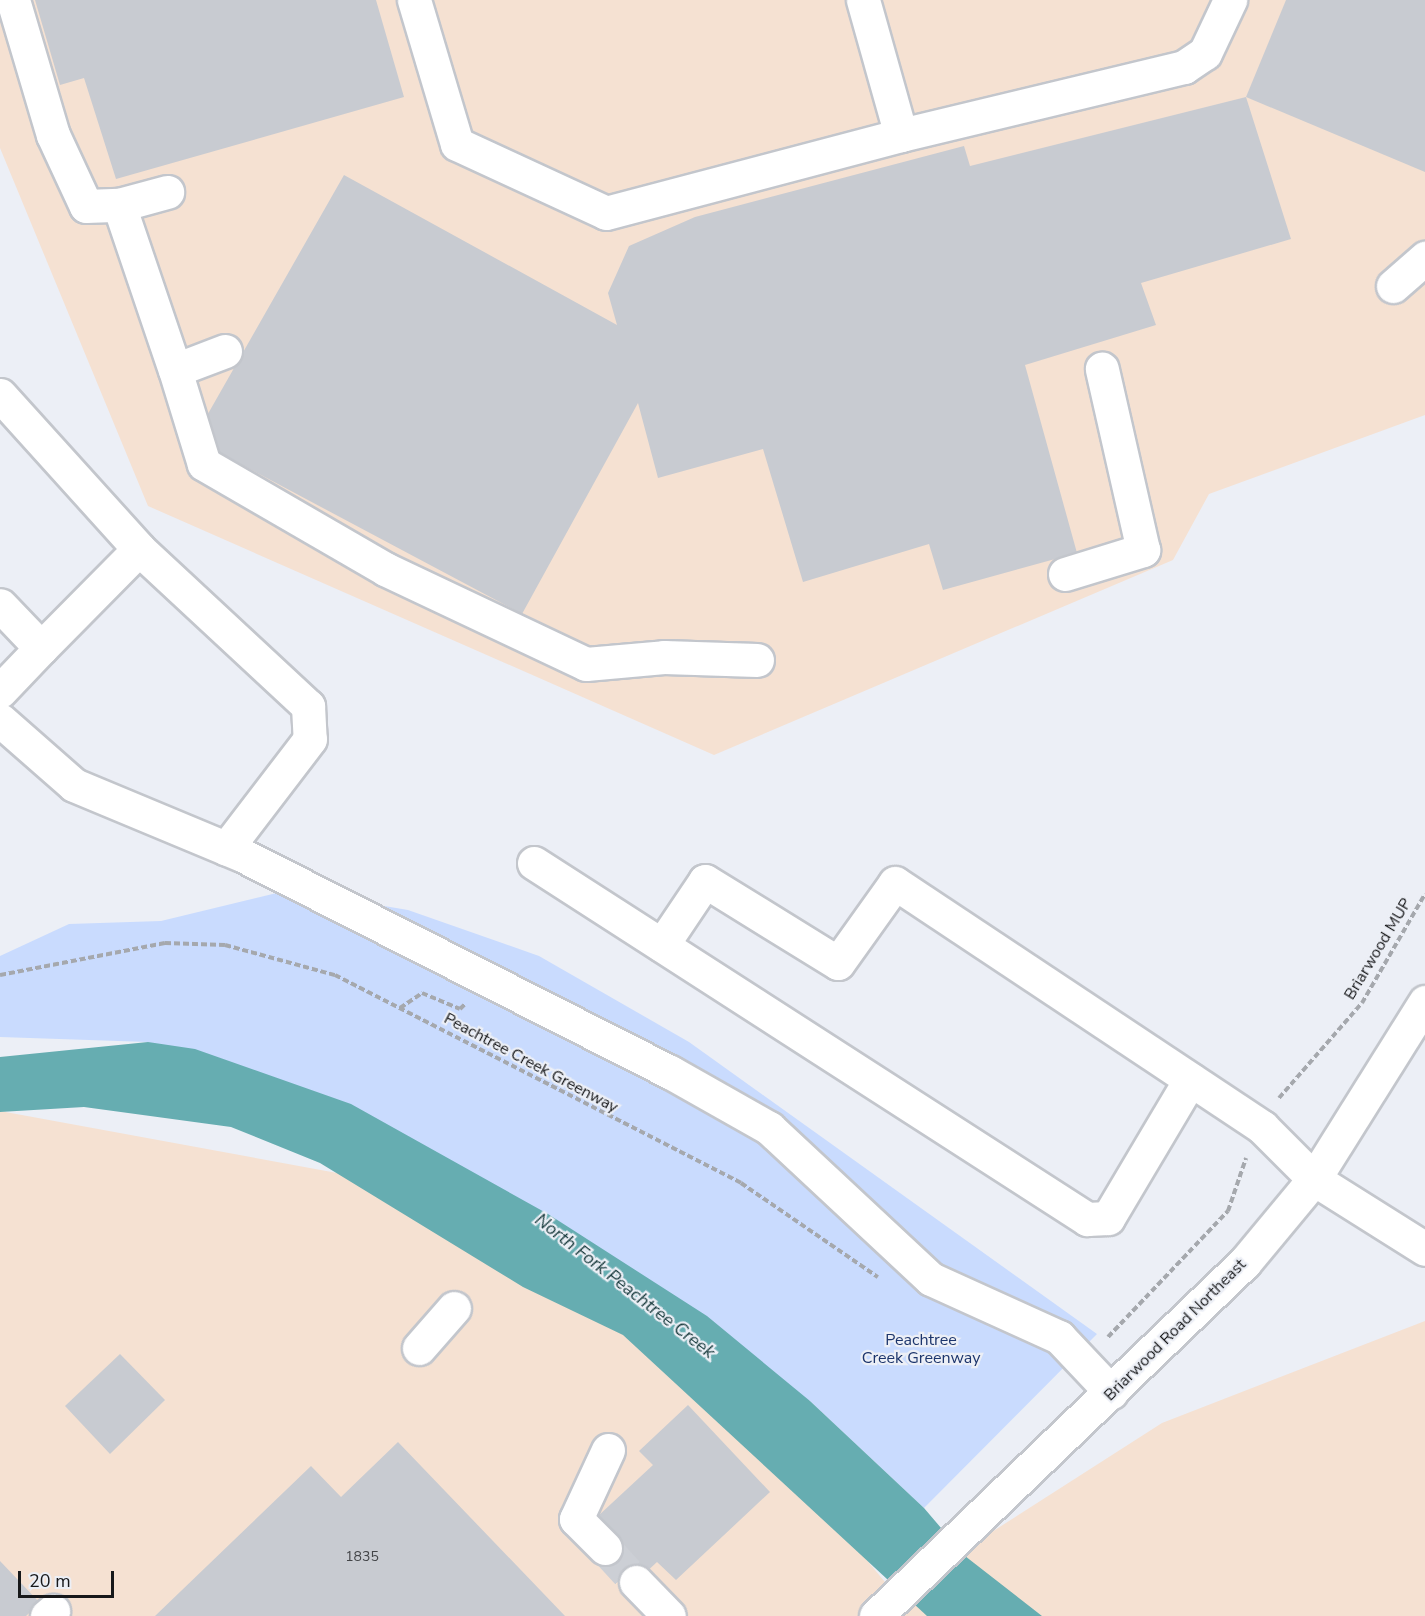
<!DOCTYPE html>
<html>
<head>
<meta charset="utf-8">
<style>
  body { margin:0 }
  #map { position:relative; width:1425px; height:1616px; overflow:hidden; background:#eceff6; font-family:"Nunito Sans",sans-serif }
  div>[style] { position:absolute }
  .commercial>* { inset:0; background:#f5e1d2 }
  .green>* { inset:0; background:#c9dbfe }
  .water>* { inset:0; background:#66adb1 }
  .building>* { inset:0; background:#c8cbd1 }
  .minor-tunnel>* { height:33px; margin-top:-16.5px; transform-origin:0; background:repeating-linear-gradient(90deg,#cccfd5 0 33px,transparent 0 49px) }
  .path>* { height:4px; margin-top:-2px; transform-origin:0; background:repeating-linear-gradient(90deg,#a5a8ad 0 6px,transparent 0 9px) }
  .roads { filter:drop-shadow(2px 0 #c3c6cc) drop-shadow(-2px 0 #c3c6cc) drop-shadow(0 2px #c3c6cc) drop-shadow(0 -2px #c3c6cc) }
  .minor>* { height:33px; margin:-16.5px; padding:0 16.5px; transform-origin:16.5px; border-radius:16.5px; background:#fff }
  span { translate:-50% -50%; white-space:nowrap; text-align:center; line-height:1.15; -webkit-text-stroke:4.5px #eceff6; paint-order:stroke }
  .number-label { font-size:14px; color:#434548 }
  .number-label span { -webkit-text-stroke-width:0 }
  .street-label { font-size:16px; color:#17181a }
  .park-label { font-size:16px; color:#1c356c }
  .water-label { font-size:18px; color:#16393b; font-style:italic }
  .scale { position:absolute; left:18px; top:1571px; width:96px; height:27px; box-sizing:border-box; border:3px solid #17181a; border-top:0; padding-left:8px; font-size:18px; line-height:21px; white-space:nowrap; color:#17181a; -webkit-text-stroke:4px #eceff6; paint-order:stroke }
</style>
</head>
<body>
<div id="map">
  <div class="commercial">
    <div style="clip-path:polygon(0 0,1425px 0,1425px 415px,1209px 494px,1173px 560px,714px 755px,148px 506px,0 148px)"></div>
    <div style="clip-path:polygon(0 1111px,582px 1218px,895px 1594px,1162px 1423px,1425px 1321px,1425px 1616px,0 1616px)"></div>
  </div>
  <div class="green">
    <div style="clip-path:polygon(289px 890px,408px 910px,539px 956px,689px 1042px,1097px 1334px,924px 1508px,810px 1401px,148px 1042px,0 1037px,0 956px,69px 924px,161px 921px)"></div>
  </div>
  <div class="water">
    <div style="clip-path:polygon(148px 1042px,195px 1049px,351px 1104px,548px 1214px,707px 1316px,810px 1401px,924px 1508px,965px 1556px,1042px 1616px,927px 1616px,623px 1335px,523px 1287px,320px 1163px,231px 1127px,84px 1107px,0 1112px,0 1057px)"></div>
  </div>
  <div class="building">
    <div style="clip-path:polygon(35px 0,376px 0,404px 97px,116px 179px,84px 78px,60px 85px)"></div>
    <div style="clip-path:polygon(1286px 0,1425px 0,1425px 172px,1246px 97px)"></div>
    <div style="clip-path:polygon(1246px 97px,1291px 239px,1141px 283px,1156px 325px,1025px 365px,1077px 553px,943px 590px,929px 544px,803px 582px,763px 449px,658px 478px,638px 403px,522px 614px,214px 450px,205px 419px,344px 175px,617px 325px,608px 293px,629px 246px,695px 217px,964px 146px,970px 166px)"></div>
    <div style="clip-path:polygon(120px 1354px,165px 1400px,110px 1454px,65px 1406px)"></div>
    <div style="clip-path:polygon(688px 1405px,770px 1492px,676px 1580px,657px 1562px,628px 1589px,597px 1556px,617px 1536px,598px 1516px,653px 1465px,639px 1451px)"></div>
    <div style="clip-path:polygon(398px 1442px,565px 1616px,155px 1616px,311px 1466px,341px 1497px)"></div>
    <div style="clip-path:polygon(0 1561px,40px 1603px,26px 1616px,0 1616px)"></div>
  </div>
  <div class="minor-tunnel">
    <div style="left:605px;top:1548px;width:46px;rotate:47.6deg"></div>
  </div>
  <div class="path">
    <div style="left:0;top:975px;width:168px;rotate:-11deg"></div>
    <div style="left:165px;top:943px;width:60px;rotate:1.9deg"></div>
    <div style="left:225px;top:945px;width:114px;rotate:15.3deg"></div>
    <div style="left:335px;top:975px;width:456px;rotate:27.1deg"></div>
    <div style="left:741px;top:1183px;width:166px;rotate:34.5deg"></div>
    <div style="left:400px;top:1008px;width:27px;rotate:-34deg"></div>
    <div style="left:422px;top:993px;width:41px;rotate:22.8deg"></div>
    <div style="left:460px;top:1009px;width:7px;rotate:-45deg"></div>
    <div style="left:1279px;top:1098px;width:126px;rotate:-48.9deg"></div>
    <div style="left:1362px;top:1003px;width:126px;rotate:-60deg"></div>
    <div style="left:1108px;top:1337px;width:174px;rotate:-46.4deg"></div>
    <div style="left:1228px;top:1211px;width:56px;rotate:-71.2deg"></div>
  </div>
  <div class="roads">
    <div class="minor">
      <div style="left:13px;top:0;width:141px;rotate:73.5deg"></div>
      <div style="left:53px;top:135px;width:78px;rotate:65.1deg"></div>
      <div style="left:86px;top:206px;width:33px;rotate:-2deg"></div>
      <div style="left:119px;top:205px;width:50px;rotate:-15.2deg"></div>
      <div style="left:414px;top:0;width:150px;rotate:73.4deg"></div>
      <div style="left:457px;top:144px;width:164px;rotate:24.8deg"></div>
      <div style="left:606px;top:213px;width:305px;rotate:-14.8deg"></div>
      <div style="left:863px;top:0;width:140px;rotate:74.3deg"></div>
      <div style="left:901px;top:135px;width:291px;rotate:-13.5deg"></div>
      <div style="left:1184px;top:67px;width:25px;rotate:-34deg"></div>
      <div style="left:1205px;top:53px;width:59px;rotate:-64.7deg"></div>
      <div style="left:119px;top:205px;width:174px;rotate:71.3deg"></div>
      <div style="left:1393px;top:286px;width:43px;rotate:-41.2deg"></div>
      <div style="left:225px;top:351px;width:53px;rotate:159.2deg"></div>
      <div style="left:175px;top:370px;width:98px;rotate:72.9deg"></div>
      <div style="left:204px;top:464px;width:209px;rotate:30.1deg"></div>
      <div style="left:385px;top:569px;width:222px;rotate:25.3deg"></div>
      <div style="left:586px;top:664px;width:78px;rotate:-5.1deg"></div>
      <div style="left:664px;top:657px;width:93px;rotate:1.8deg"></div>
      <div style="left:0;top:395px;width:207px;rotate:47.9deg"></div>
      <div style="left:139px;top:549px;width:139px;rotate:134.7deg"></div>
      <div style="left:41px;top:648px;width:59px;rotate:-133.6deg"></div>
      <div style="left:139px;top:549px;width:231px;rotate:42.9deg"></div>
      <div style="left:308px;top:706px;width:33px;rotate:87deg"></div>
      <div style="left:310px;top:739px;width:138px;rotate:127.4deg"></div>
      <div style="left:1065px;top:574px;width:82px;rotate:-17.1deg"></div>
      <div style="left:1143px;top:550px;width:186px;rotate:-102.8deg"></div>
      <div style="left:0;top:691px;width:59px;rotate:-46.4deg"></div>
      <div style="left:0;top:720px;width:98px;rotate:41.3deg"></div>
      <div style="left:74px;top:785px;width:182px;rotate:22.6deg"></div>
      <div style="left:242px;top:855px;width:480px;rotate:26.9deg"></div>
      <div style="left:670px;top:1072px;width:114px;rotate:29.5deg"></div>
      <div style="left:769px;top:1128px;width:221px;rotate:43deg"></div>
      <div style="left:931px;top:1279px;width:141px;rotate:24.4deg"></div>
      <div style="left:1059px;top:1337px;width:76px;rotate:46.6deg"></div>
      <div style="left:534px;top:863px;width:658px;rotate:32.77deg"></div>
      <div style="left:1087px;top:1219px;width:21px;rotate:-3deg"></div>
      <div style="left:1108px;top:1218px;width:161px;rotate:-59.3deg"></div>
      <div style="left:662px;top:945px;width:77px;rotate:-56.1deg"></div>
      <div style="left:705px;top:881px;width:156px;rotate:31.7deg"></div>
      <div style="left:838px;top:963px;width:98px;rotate:-54.5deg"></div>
      <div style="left:895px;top:883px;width:441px;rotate:33.6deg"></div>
      <div style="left:1262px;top:1127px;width:74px;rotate:45deg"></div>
      <div style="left:1314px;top:1179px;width:131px;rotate:32.2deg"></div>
      <div style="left:419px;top:1348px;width:53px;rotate:-48.8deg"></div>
      <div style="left:605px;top:1548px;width:41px;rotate:-135deg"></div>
      <div style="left:576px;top:1519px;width:76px;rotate:-65.1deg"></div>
      <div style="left:636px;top:1582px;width:47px;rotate:45.9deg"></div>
      <div style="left:47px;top:1616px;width:8px;rotate:-40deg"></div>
      <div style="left:876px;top:1616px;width:511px;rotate:-43.81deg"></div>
      <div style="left:1245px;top:1262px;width:108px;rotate:-50.3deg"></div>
      <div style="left:1314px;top:1179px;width:209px;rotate:-57.9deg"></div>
    </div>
  </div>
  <div class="number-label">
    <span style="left:362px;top:1557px">1835</span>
  </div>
  <div class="street-label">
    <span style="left:1378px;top:949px;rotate:-59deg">Briarwood MUP</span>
    <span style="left:531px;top:1063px;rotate:28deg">Peachtree Creek Greenway</span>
    <span style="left:1175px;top:1330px;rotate:-45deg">Briarwood Road Northeast</span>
  </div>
  <div class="park-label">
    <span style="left:921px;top:1349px">Peachtree<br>Creek Greenway</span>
  </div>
  <div class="water-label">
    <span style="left:625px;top:1286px;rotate:38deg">North Fork Peachtree Creek</span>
  </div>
  <div class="scale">20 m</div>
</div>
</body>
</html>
